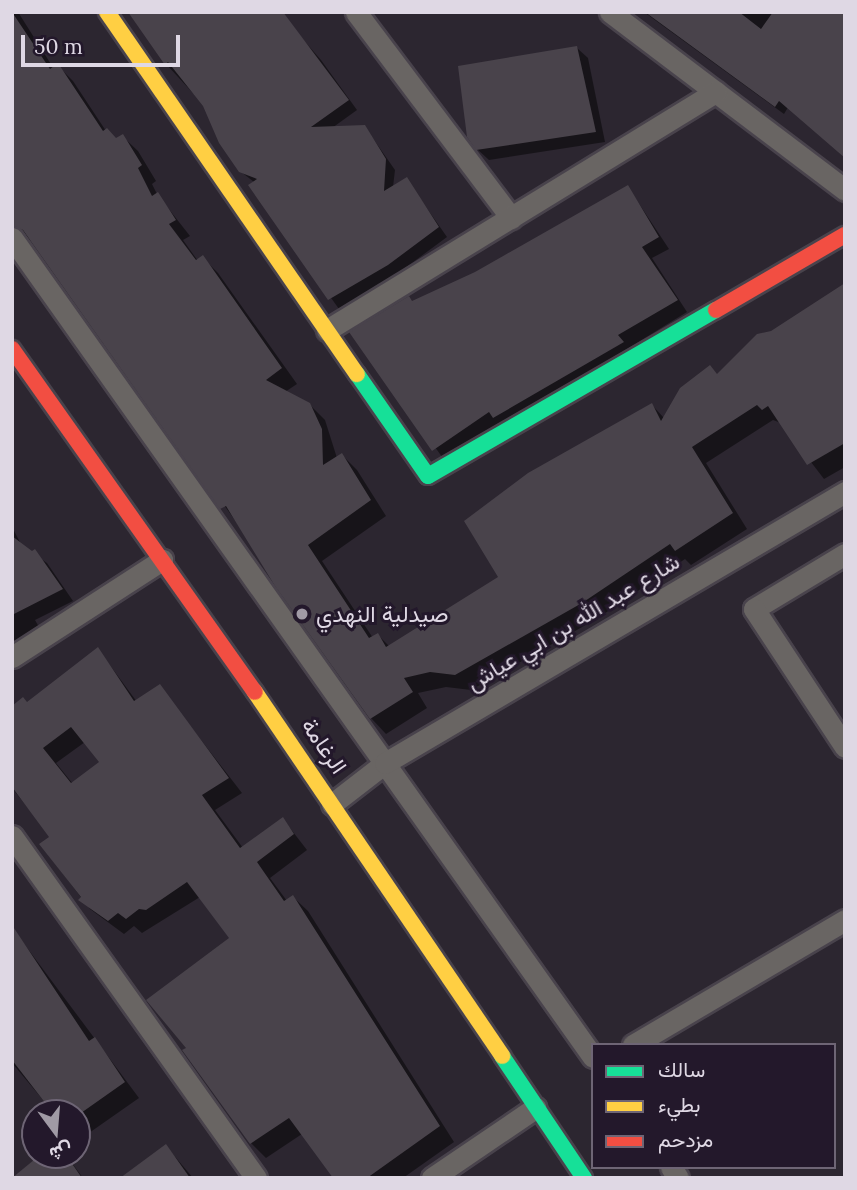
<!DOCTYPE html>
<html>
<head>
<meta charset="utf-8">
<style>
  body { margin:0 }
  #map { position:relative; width:857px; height:1190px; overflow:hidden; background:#2c2630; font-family:Lora,Vazirmatn,serif }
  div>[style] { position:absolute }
  .shadow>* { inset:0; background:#0007 }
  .building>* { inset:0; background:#49434b }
  .roads { filter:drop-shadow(2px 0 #49434c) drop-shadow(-2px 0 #49434c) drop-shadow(0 2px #49434c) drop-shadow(0 -2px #49434c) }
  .street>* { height:21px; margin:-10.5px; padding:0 10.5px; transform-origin:10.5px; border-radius:10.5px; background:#696563 }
  .fast>* { height:16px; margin:-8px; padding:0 8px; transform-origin:8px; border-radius:8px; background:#16e098 }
  .slow>* { height:16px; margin:-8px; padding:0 8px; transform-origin:8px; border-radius:8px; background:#ffcf43 }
  .jam>* { height:16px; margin:-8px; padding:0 8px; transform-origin:8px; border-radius:8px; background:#f24e42 }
  .dots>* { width:19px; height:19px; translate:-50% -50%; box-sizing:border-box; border:4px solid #23182b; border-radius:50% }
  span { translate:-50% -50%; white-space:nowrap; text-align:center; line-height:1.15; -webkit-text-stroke:6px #23182b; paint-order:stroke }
  .poi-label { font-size:23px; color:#dfd8e4 }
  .left { translate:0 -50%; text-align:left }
  .street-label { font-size:23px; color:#dfd8e4 }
  .frame { position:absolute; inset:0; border:14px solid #dfd8e4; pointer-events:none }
  .legend { position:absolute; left:591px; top:1043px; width:245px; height:126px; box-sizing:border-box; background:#23182b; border:2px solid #6e6575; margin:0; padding:9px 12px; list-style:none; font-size:21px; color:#dfd8e4 }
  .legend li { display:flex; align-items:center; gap:14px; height:35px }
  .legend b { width:35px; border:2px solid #6e6575 }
  .north { position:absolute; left:21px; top:1099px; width:70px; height:70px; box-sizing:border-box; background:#23182b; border:2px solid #6e6575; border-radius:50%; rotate:164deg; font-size:19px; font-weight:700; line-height:28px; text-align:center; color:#dfd8e4 }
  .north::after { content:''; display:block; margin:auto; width:24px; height:32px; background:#a09aa5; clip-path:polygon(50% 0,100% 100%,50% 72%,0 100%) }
  .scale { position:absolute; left:21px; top:35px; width:159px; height:32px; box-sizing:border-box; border:4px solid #dfd8e4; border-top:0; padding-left:9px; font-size:21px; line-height:24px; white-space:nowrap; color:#dfd8e4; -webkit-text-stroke:5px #23182b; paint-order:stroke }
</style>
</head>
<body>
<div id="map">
  <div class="shadow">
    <div style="clip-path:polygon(12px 12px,18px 12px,54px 69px,58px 66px,73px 81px,106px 131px,116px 140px,122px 136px,138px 151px,156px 181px,152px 184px,157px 194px,190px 236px,183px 240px,198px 261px,203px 258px,218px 273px,297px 384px,285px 392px,309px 404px,325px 420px,337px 458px,342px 455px,357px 470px,386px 516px,322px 561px,373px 638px,378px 635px,390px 647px,501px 577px,652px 405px,664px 418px,772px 333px,845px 285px,845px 467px,824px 479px,781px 423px,773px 420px,706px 463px,747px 529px,691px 565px,685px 559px,598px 618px,471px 690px,446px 687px,418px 693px,427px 708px,386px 734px,371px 718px,237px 523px,34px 243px,12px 226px)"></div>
    <div style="clip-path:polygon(130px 12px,279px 12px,321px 60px,357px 110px,332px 128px,365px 127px,395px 170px,393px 187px,407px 180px,447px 237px,397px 274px,339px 309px,250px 185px,254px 182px,240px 171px,204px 105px,166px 64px)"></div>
    <div style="clip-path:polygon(644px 12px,845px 12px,784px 114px)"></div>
    <div style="clip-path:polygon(577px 48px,588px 58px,605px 142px,489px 160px,477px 149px)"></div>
    <div style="clip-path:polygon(628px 187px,669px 249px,652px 258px,687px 312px,445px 461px,352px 332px,476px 274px)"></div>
    <div style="clip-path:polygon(12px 527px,22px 546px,47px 563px,73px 601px,35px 620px,39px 627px,12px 647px)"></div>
    <div style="clip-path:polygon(evenodd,98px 649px,137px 702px,160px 687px,242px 793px,215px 810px,243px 848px,283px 819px,307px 850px,270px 878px,287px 901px,293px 897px,308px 911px,454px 1142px,403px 1178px,335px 1178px,302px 1134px,266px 1158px,251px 1143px,189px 1048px,232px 939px,200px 897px,142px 933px,134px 926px,124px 934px,90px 909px,41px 845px,52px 838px,12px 788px,12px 708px,27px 704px,98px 649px,85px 742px,101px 763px,73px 784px,56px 763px,85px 742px)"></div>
    <div style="clip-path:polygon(19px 937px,139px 1098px,79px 1140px,77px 1113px,54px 1113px,12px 1063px,12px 942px)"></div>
    <div style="clip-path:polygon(166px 1146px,193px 1178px,121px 1178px)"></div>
    <div style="clip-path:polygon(44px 1155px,66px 1155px,83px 1178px,12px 1178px)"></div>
  </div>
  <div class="building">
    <div style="clip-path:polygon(12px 12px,50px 69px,58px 63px,103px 131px,107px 128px,116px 138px,123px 134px,142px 165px,138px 168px,152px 196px,158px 192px,176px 220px,169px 224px,196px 260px,203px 255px,282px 368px,266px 380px,310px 403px,322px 429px,323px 465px,342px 453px,371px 500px,308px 545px,369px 638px,378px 633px,386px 647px,498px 577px,464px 521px,528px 473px,652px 403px,661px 421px,680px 388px,710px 365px,717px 374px,757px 334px,771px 331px,845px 283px,845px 443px,807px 465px,768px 406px,762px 410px,757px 405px,692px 447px,733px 513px,675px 551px,670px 544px,582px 603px,455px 675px,430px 672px,404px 678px,413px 692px,370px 719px,275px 586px,226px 506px,220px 509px,23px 230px,12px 225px)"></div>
    <div style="clip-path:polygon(128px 12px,283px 12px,349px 100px,311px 127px,365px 125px,386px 159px,384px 191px,407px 177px,439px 227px,388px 265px,328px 300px,248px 185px,257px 179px,239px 172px,219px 143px,203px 106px,168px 62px,165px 65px)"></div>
    <div style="clip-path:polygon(645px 12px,739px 12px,761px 29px,773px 12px,845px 12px,845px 158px,779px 101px,775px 107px)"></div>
    <div style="clip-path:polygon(577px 46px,596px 132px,476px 150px,467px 137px,458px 66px)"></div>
    <div style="clip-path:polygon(628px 185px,659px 237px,642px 247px,678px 300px,618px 335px,624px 342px,493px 418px,489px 412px,432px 451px,349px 332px,409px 296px,412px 301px,475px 272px)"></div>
    <div style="clip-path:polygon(12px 536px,32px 551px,35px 549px,63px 589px,12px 615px)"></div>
    <div style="clip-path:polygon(evenodd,98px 647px,134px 701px,160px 684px,229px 778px,202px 795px,240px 848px,283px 817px,294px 834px,257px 862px,284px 901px,293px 895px,440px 1126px,367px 1178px,333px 1178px,289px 1118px,250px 1144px,182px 1050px,186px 1048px,146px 1000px,229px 938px,187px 882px,146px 910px,139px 909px,126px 919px,118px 913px,108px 921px,78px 900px,81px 897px,39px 844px,49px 837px,12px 787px,12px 706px,23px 697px,27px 702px,98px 647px,71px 727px,99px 762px,71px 783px,43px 748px,71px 727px)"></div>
    <div style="clip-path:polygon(12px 925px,89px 1041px,95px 1037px,125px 1082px,81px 1113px,53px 1113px,12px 1060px)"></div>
    <div style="clip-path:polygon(166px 1144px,190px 1178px,120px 1178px)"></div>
    <div style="clip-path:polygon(40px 1155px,66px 1155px,82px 1178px,12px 1178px)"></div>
  </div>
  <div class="roads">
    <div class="street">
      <div style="left:356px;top:12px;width:258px;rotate:53deg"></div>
      <div style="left:610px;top:12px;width:295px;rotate:37.1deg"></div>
      <div style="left:12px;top:238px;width:1004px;rotate:54.65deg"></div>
      <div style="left:327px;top:330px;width:456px;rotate:-31.5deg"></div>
      <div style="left:845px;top:554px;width:106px;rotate:148.9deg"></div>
      <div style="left:754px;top:609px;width:165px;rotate:56.6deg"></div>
      <div style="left:12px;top:657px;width:179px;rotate:-32.9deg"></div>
      <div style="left:332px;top:804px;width:67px;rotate:-37.7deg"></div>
      <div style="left:385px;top:763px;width:534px;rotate:-30.5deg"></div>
      <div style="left:12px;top:836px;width:420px;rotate:54.5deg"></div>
      <div style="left:633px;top:1045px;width:246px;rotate:-30.5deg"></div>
      <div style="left:671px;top:1167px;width:13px;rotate:58deg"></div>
      <div style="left:432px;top:1178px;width:125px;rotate:-34.2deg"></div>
    </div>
    <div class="fast">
      <div style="left:357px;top:374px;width:124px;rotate:55.2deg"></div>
      <div style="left:428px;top:476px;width:332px;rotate:-30deg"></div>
      <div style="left:502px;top:1056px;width:147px;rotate:56.1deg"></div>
    </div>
    <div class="slow">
      <div style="left:107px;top:12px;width:440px;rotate:55.4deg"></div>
      <div style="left:255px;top:692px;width:440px;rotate:55.8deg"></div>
    </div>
    <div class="jam">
      <div style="left:716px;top:310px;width:149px;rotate:-30.2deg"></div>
      <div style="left:12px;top:349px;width:420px;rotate:54.7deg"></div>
    </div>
  </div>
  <div class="dots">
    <div style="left:302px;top:614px;background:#a09aa5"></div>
  </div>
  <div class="poi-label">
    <span class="left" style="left:316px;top:614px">صيدلية النهدي</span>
  </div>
  <div class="street-label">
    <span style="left:573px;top:622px;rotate:-31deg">شارع عبد الله بن ابي عياش</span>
    <span style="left:324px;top:746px;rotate:56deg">الرغامة</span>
  </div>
  <div class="frame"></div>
  <ul class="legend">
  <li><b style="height:9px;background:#16e098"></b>سالك</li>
  <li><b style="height:9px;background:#ffcf43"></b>بطيء</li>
  <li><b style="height:9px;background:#f24e42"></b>مزدحم</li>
  </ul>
  <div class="north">ش</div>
  <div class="scale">50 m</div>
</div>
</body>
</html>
